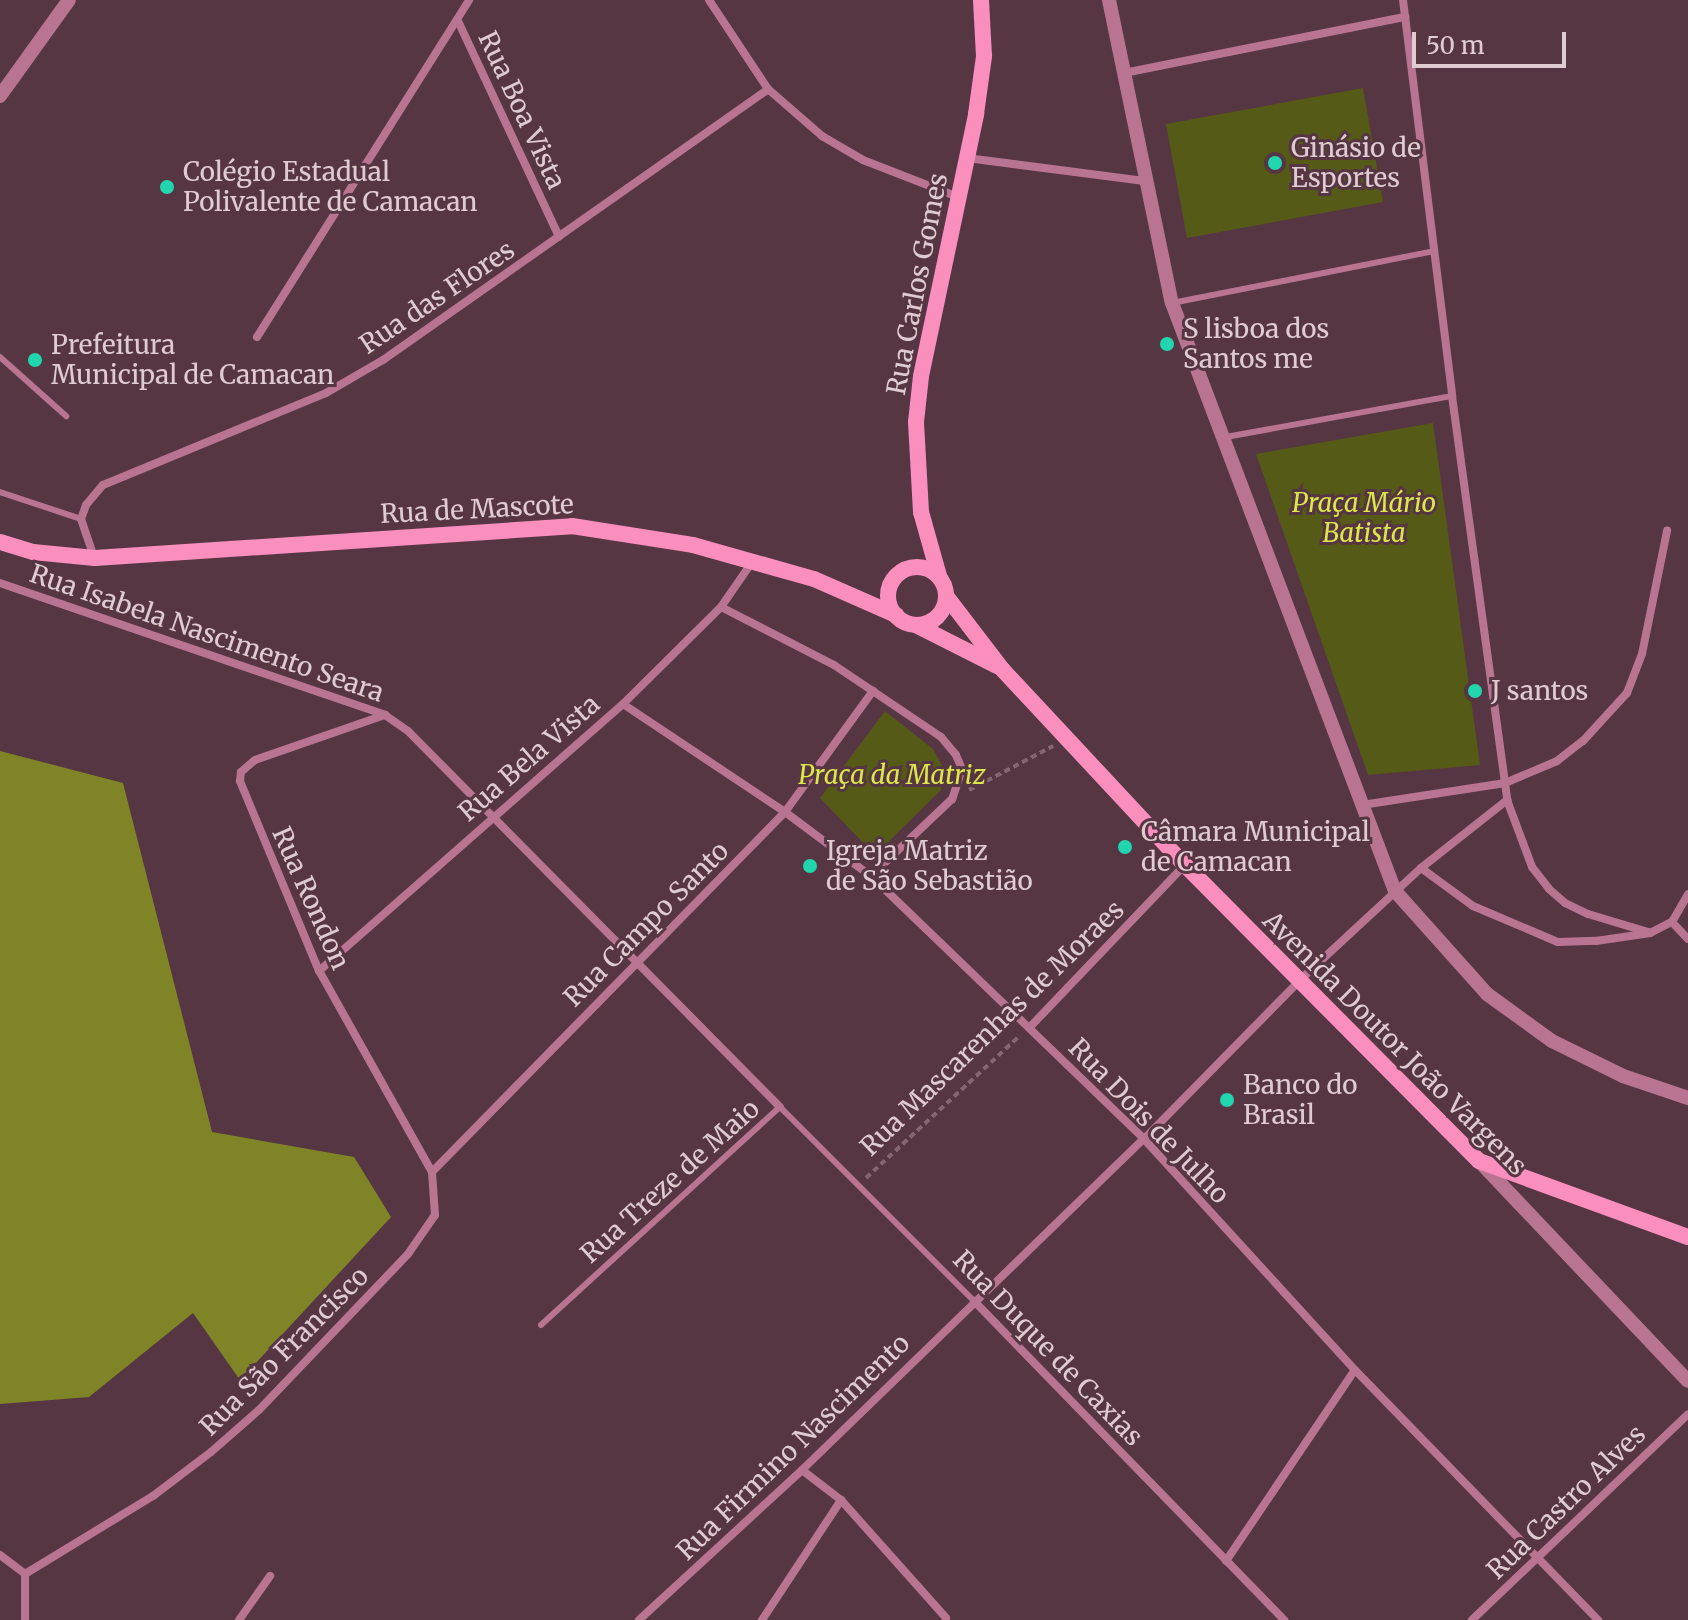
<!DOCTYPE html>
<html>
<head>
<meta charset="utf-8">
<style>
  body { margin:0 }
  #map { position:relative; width:1688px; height:1620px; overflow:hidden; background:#573644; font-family:Merriweather,serif }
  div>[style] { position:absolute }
  .green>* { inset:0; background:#555a16 }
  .forest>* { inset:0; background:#7f8526 }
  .path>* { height:4px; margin-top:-2px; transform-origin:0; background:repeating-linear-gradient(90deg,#836671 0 6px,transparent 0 10px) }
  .service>* { height:6px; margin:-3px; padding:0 3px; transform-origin:3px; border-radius:3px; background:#b87491 }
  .minor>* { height:8px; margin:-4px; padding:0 4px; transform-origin:4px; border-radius:4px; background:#b87491 }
  .tertiary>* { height:14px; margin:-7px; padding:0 7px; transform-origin:7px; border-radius:7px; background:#b87491 }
  .secondary>* { height:16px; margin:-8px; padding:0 8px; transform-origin:8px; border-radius:8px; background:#fa8fbd }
  .secondary>.ring { margin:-8px; padding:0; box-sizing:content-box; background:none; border:16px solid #fa8fbd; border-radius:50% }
  .dots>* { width:22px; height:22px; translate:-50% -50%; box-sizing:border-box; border:4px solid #573644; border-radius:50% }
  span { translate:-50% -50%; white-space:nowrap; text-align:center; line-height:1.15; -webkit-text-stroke:6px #573644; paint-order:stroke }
  .street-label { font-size:26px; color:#e0cbd2 }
  .poi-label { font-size:26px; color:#e0cbd2 }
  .left { translate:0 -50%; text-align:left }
  .park-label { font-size:26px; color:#dce748; font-style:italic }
  .scale { position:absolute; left:1412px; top:32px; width:154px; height:36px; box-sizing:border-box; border:4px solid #e0cbd2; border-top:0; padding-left:10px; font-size:24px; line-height:28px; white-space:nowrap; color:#e0cbd2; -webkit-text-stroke:6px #573644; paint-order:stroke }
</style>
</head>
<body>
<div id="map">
  <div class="green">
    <div style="clip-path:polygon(1363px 88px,1383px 202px,1187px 238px,1166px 124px)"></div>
    <div style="clip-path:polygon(1433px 423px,1480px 765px,1368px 775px,1256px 454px)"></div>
    <div style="clip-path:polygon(885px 711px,933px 749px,944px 769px,941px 790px,875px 855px,820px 798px)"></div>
  </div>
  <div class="forest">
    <div style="clip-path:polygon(0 751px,123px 783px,212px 1132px,354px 1157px,391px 1217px,240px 1380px,193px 1313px,89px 1397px,0 1404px)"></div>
  </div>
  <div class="path">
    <div style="left:969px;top:790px;width:95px;rotate:-27.6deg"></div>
    <div style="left:866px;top:1178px;width:207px;rotate:-42.8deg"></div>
  </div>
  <div class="service">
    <div style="left:1172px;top:303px;width:267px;rotate:-11.2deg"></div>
    <div style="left:0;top:357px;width:89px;rotate:41.8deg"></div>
    <div style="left:1226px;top:437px;width:230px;rotate:-10.3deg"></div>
    <div style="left:0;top:492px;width:85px;rotate:18.4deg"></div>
    <div style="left:541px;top:1325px;width:323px;rotate:-42.4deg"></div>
    <div style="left:780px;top:1107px;width:274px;rotate:45deg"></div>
  </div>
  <div class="minor">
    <div style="left:709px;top:0;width:107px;rotate:56.5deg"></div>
    <div style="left:768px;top:89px;width:72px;rotate:41deg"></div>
    <div style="left:822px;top:136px;width:48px;rotate:30.3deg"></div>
    <div style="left:863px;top:160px;width:102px;rotate:21.3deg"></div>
    <div style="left:1403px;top:0;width:399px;rotate:82.9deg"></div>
    <div style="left:1452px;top:396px;width:408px;rotate:82.2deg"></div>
    <div style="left:1507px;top:800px;width:72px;rotate:69.5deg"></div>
    <div style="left:1532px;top:867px;width:28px;rotate:52deg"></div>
    <div style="left:1549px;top:889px;width:21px;rotate:41deg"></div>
    <div style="left:1565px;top:903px;width:25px;rotate:26deg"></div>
    <div style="left:1588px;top:914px;width:63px;rotate:16.7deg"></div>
    <div style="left:458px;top:21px;width:238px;rotate:64.9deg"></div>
    <div style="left:1124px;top:73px;width:287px;rotate:-11.3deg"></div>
    <div style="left:967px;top:158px;width:179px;rotate:7.4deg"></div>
    <div style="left:257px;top:337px;width:398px;rotate:-57.8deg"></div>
    <div style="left:94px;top:557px;width:40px;rotate:-108.9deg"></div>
    <div style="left:81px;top:519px;width:15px;rotate:-70deg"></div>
    <div style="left:86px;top:505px;width:26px;rotate:-50deg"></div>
    <div style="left:103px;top:485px;width:241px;rotate:-22.4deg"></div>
    <div style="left:326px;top:393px;width:66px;rotate:-30.1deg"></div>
    <div style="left:383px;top:360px;width:471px;rotate:-35.1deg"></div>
    <div style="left:0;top:583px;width:407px;rotate:18.9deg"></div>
    <div style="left:385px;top:715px;width:28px;rotate:35deg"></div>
    <div style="left:408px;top:731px;width:529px;rotate:45.31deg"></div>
    <div style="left:721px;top:607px;width:127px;rotate:27.2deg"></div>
    <div style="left:834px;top:665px;width:129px;rotate:33.9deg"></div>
    <div style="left:941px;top:737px;width:23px;rotate:50deg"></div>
    <div style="left:956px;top:755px;width:15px;rotate:67deg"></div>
    <div style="left:962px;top:769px;width:32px;rotate:108deg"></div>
    <div style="left:952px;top:799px;width:112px;rotate:136.5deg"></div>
    <div style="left:623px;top:704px;width:195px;rotate:33.7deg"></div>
    <div style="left:785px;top:812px;width:107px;rotate:36.7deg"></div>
    <div style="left:871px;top:876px;width:379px;rotate:43.9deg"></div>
    <div style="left:1144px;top:1139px;width:313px;rotate:47.6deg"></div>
    <div style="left:1355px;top:1370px;width:349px;rotate:45.8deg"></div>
    <div style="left:1362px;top:805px;width:145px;rotate:-8.7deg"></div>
    <div style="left:1505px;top:783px;width:56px;rotate:-22.9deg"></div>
    <div style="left:1557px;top:761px;width:33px;rotate:-38deg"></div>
    <div style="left:1583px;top:741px;width:65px;rotate:-47.5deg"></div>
    <div style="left:1627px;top:693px;width:42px;rotate:-69deg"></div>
    <div style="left:1642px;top:654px;width:126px;rotate:-78.5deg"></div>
    <div style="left:1421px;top:868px;width:110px;rotate:-38.3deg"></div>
    <div style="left:1672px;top:922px;width:23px;rotate:47deg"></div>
    <div style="left:319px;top:971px;width:405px;rotate:-41.3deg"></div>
    <div style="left:623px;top:704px;width:138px;rotate:-44.7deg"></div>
    <div style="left:721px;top:607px;width:55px;rotate:-55.4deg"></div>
    <div style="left:1030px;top:1027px;width:224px;rotate:-46.3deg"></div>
    <div style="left:432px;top:1172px;width:504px;rotate:-45.56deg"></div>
    <div style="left:785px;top:812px;width:150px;rotate:-54deg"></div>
    <div style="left:974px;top:1301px;width:445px;rotate:45.8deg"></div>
    <div style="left:802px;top:1470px;width:49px;rotate:37.6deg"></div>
    <div style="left:841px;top:1500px;width:158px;rotate:48.3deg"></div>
    <div style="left:0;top:1555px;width:31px;rotate:37deg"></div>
    <div style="left:1226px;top:1561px;width:230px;rotate:-56deg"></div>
    <div style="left:25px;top:1574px;width:150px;rotate:-31.4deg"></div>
    <div style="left:153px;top:1496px;width:73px;rotate:-37.2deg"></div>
    <div style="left:211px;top:1452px;width:64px;rotate:-41.2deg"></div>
    <div style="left:259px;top:1410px;width:216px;rotate:-46.3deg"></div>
    <div style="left:408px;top:1254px;width:47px;rotate:-55.3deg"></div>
    <div style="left:435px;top:1215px;width:43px;rotate:-94deg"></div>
    <div style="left:432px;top:1172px;width:231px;rotate:-119.3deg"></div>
    <div style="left:319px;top:971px;width:206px;rotate:-112.6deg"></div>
    <div style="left:240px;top:781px;width:9px;rotate:-84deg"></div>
    <div style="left:241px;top:772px;width:18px;rotate:-41deg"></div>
    <div style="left:255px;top:760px;width:138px;rotate:-19.1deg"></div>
    <div style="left:25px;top:1574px;width:46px;rotate:90deg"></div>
    <div style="left:239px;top:1620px;width:54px;rotate:-54.8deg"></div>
    <div style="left:639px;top:1620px;width:222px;rotate:-42.6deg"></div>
    <div style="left:802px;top:1470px;width:476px;rotate:-44.1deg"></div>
    <div style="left:1144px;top:1139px;width:223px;rotate:-45.5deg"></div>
    <div style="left:1300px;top:980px;width:165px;rotate:-42.8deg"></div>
    <div style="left:1421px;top:868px;width:64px;rotate:36.2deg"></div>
    <div style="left:1473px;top:906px;width:92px;rotate:23deg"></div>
    <div style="left:1558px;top:942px;width:38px;rotate:-2deg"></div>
    <div style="left:1596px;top:941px;width:55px;rotate:-8.4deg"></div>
    <div style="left:1650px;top:933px;width:25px;rotate:-27deg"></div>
    <div style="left:1672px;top:922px;width:32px;rotate:-60deg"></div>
    <div style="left:762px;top:1620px;width:144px;rotate:-56.6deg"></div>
    <div style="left:1472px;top:1620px;width:298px;rotate:-43.6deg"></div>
  </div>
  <div class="tertiary">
    <div style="left:1109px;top:0;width:309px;rotate:78.3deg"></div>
    <div style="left:1172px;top:303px;width:629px;rotate:69.23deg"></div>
    <div style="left:1395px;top:891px;width:138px;rotate:48.2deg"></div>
    <div style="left:1487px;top:994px;width:80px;rotate:35.9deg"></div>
    <div style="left:1552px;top:1041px;width:79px;rotate:26.2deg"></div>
    <div style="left:1623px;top:1076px;width:69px;rotate:18.7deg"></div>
    <div style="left:0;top:96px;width:118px;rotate:-54.3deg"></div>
    <div style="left:1479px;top:1161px;width:303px;rotate:46.5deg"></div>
  </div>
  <div class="secondary">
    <div style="left:0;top:542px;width:34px;rotate:17deg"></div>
    <div style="left:33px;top:552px;width:62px;rotate:5.5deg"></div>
    <div style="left:95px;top:558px;width:478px;rotate:-3.8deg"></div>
    <div style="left:572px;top:526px;width:122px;rotate:8.9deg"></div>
    <div style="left:693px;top:545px;width:126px;rotate:15.7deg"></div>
    <div style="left:814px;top:579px;width:90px;rotate:23.7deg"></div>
    <div class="ring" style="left:888px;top:567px;width:42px;height:42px"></div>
    <div style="left:939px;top:576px;width:66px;rotate:-105.7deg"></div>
    <div style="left:921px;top:512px;width:90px;rotate:-93.2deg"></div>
    <div style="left:916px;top:422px;width:46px;rotate:-83.8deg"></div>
    <div style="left:921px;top:376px;width:268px;rotate:-78.1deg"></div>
    <div style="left:976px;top:114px;width:59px;rotate:-82.1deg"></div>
    <div style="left:984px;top:56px;width:56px;rotate:-93.1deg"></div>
    <div style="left:947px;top:597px;width:91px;rotate:52.6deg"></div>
    <div style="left:1002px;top:669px;width:268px;rotate:47deg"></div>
    <div style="left:1185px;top:865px;width:417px;rotate:45.2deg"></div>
    <div style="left:1479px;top:1161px;width:222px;rotate:20deg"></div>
    <div style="left:916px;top:625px;width:91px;rotate:26.8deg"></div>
  </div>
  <div class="dots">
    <div style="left:1275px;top:163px;background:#21d5af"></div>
    <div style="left:167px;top:187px;background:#21d5af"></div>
    <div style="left:1167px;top:344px;background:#21d5af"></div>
    <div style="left:35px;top:360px;background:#21d5af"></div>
    <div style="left:1475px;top:691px;background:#21d5af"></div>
    <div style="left:1125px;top:847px;background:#21d5af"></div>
    <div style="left:810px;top:866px;background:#21d5af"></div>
    <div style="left:1227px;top:1100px;background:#21d5af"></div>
  </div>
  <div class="street-label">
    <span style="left:522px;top:110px;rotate:65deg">Rua Boa Vista</span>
    <span style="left:917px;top:284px;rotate:-79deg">Rua Carlos Gomes</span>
    <span style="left:437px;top:297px;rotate:-34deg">Rua das Flores</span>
    <span style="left:477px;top:509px;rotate:-3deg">Rua de Mascote</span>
    <span style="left:207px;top:633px;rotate:19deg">Rua Isabela Nascimento Seara</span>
    <span style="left:529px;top:758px;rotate:-41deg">Rua Bela Vista</span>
    <span style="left:311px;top:898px;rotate:66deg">Rua Rondon</span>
    <span style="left:646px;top:924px;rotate:-45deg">Rua Campo Santo</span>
    <span style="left:992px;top:1028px;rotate:-44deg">Rua Mascarenhas de Moraes</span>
    <span style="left:1395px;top:1043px;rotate:45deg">Avenida Doutor João Vargens</span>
    <span style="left:1149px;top:1121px;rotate:46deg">Rua Dois de Julho</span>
    <span style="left:670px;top:1181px;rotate:-42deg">Rua Treze de Maio</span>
    <span style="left:1048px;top:1348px;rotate:46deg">Rua Duque de Caxias</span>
    <span style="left:284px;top:1351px;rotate:-45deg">Rua São Francisco</span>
    <span style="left:793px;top:1447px;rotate:-44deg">Rua Firmino Nascimento</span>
    <span style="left:1566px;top:1502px;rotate:-44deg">Rua Castro Alves</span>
  </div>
  <div class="poi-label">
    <span class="left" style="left:1291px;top:163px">Ginásio de<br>Esportes</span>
    <span class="left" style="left:183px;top:187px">Colégio Estadual<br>Polivalente de Camacan</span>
    <span class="left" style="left:1183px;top:344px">S lisboa dos<br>Santos me</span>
    <span class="left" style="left:51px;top:360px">Prefeitura<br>Municipal de Camacan</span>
    <span class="left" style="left:1491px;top:691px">J santos</span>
    <span class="left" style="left:1141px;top:847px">Câmara Municipal<br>de Camacan</span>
    <span class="left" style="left:826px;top:866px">Igreja Matriz<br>de São Sebastião</span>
    <span class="left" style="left:1243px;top:1100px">Banco do<br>Brasil</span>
  </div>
  <div class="park-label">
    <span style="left:1364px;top:518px">Praça Mário<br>Batista</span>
    <span style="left:892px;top:775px">Praça da Matriz</span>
  </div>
  <div class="scale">50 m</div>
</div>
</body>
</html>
